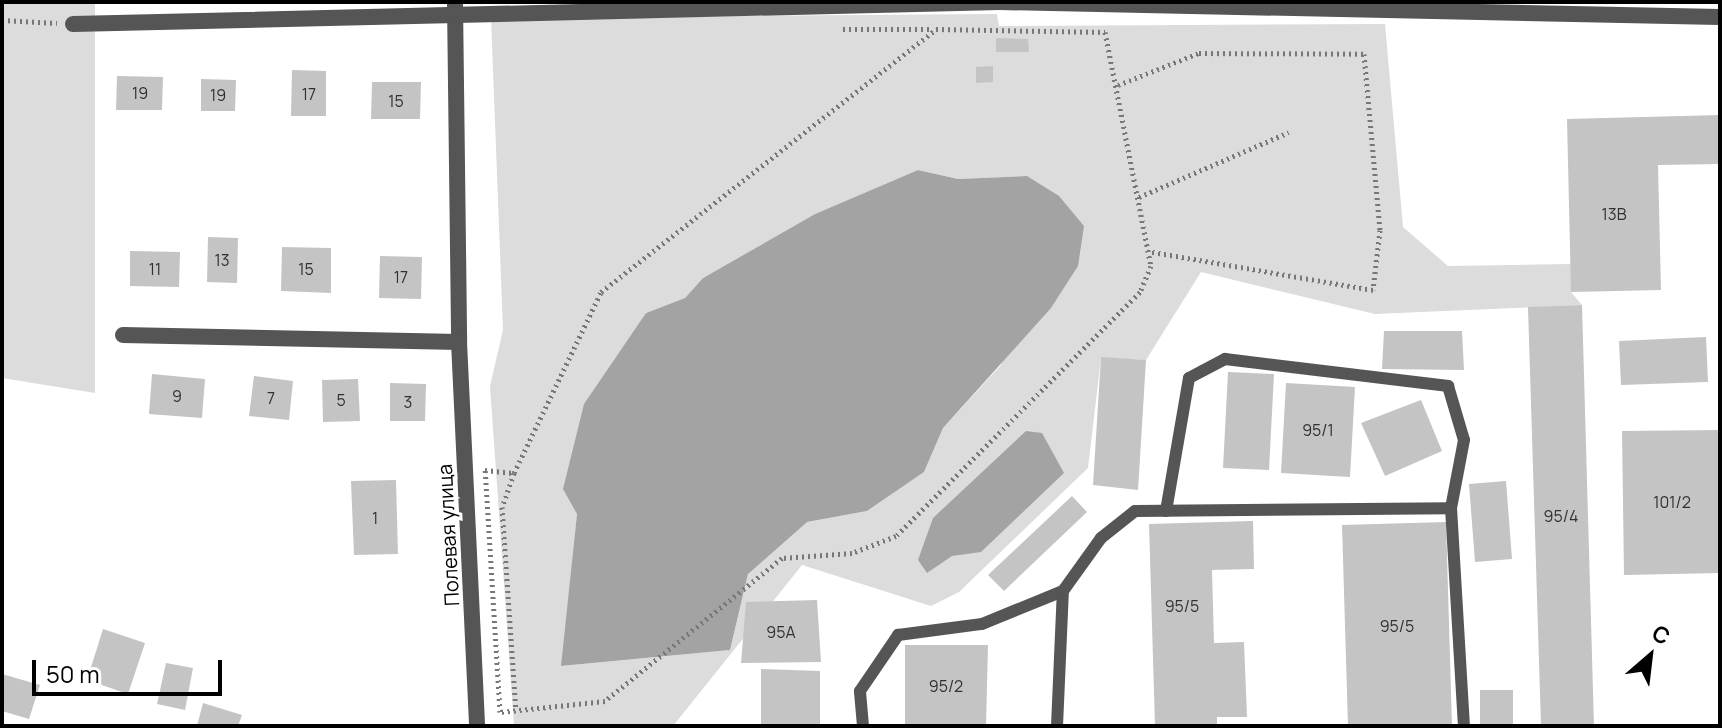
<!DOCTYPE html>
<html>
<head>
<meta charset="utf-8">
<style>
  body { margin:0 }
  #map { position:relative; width:1722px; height:728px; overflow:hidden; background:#fff; font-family:Manrope,sans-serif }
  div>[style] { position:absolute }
  .green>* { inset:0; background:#dcdcdc }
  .water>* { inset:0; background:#a3a3a3 }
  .building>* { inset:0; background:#c4c4c4 }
  .path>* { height:5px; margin-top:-2.5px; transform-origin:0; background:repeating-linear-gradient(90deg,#777 0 2px,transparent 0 6px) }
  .service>* { height:12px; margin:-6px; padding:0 6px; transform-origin:6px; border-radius:6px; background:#555 }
  .minor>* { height:16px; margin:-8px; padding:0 8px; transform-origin:8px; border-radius:8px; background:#555 }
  span { translate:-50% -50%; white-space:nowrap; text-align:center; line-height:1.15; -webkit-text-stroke:6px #fff; paint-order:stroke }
  .number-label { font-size:16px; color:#313131 }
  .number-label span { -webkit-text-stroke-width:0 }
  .street-label { font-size:20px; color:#000 }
  .frame { position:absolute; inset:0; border:4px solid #000; pointer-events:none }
  .north { position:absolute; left:1610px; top:616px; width:80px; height:80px; -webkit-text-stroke:6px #fff; paint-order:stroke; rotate:28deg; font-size:22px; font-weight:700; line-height:32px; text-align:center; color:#000 }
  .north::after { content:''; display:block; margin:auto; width:28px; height:36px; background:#000; clip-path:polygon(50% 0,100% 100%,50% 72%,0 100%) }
  .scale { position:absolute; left:32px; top:660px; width:190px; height:36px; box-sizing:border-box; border:4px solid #000; border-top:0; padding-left:10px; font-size:24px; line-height:28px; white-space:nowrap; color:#000; -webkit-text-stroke:6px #fff; paint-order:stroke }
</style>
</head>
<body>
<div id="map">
  <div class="green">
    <div style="clip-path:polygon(2px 2px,95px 2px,95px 393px,2px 378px)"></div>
    <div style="clip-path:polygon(evenodd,997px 14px,999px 26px,1385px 24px,1403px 227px,1448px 266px,1571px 264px,1571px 292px,1582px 305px,1375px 314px,1201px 272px,1146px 360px,1101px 358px,1088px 468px,959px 592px,931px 606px,802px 565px,673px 726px,514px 726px,490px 386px,503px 330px,491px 18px,997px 14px,918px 170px,958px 179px,1027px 176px,1001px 365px,943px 428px,924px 472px,867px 511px,807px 522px,779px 541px,748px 574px,730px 650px,562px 666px,577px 514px,619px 359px,646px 313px,685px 298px,703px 278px,815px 214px,918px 170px)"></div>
  </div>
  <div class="water">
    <div style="clip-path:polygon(918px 170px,958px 179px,1027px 176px,1059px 196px,1084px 226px,1078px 266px,1051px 308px,943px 428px,924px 472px,867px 511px,807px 522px,748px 574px,730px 650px,561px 666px,577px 514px,563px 489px,584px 404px,646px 313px,685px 298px,703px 278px,815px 214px)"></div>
    <div style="clip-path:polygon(1026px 431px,1042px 433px,1064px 473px,981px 552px,952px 556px,927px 573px,918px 560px,933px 518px)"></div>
  </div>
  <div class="building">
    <div style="clip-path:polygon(996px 38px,1028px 39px,1029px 52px,996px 52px)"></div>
    <div style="clip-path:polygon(993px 66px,993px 82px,976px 83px,976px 67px)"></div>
    <div style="clip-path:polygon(292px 70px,326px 71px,326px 116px,291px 116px)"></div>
    <div style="clip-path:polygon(117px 76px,163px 77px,162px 110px,116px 110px)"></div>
    <div style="clip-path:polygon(201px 79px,236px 80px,235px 111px,201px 111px)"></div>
    <div style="clip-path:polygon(372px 82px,421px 82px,420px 119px,371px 119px)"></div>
    <div style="clip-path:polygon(1720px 115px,1720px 164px,1658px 165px,1661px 290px,1571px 292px,1567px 119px)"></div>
    <div style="clip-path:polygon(208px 237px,238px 238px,237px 283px,207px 282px)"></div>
    <div style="clip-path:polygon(282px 247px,331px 248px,331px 293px,281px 291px)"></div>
    <div style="clip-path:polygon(130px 251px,180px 252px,179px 287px,130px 286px)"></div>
    <div style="clip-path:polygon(380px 256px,422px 257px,421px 299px,379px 298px)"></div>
    <div style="clip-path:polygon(1582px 305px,1594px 726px,1541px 726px,1528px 307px)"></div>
    <div style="clip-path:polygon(1384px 331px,1462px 331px,1464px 370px,1382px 369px)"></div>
    <div style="clip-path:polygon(1706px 337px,1708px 382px,1621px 385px,1619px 341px)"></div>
    <div style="clip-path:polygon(1101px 357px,1146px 360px,1138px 490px,1093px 485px)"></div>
    <div style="clip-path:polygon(1228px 372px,1274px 374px,1269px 470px,1223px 468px)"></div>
    <div style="clip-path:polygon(152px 374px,205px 379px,202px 418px,149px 414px)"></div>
    <div style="clip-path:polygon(254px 376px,293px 381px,289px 420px,249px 416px)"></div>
    <div style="clip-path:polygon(358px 379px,360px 421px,323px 422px,322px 380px)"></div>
    <div style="clip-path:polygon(390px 383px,426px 384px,425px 421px,390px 421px)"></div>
    <div style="clip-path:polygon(1286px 383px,1355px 387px,1350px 477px,1281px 473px)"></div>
    <div style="clip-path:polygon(1421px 400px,1442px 451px,1385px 476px,1361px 423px)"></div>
    <div style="clip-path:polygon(1720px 430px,1720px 573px,1624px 575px,1622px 431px)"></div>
    <div style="clip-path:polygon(396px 480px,398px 554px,354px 555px,351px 481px)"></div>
    <div style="clip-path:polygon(1506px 481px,1512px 559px,1475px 562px,1469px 484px)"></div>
    <div style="clip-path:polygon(1072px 496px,1087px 512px,1004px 591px,988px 575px)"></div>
    <div style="clip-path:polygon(1253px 521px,1254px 569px,1212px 570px,1214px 643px,1244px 642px,1247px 717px,1217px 717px,1217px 726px,1155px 726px,1149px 524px)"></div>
    <div style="clip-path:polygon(1446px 522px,1452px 726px,1348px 726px,1342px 525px)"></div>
    <div style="clip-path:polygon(817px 600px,821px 662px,741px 663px,746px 602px)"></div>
    <div style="clip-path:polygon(103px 629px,145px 643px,128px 694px,87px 680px)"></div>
    <div style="clip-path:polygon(905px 645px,988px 645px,986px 726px,905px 726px)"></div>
    <div style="clip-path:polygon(166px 663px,193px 668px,185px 710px,157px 704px)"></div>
    <div style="clip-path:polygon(761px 669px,820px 671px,820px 726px,761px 726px)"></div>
    <div style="clip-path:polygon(2px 674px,40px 685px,29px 719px,2px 711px)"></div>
    <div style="clip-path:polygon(1480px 690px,1513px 690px,1513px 726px,1480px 726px)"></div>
    <div style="clip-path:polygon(203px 703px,242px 715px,238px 726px,197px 726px)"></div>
  </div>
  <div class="path">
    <div style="left:2px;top:20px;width:55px;rotate:3.1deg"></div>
    <div style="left:843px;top:29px;width:90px"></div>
    <div style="left:936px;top:29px;width:169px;rotate:1deg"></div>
    <div style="left:1105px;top:32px;width:238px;rotate:78.9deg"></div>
    <div style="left:1151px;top:266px;width:28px;rotate:113deg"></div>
    <div style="left:1140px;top:292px;width:345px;rotate:135deg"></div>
    <div style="left:896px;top:536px;width:47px;rotate:158.9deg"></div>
    <div style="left:852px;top:553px;width:70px;rotate:175.9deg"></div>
    <div style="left:782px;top:558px;width:228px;rotate:141.1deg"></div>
    <div style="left:605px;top:701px;width:106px;rotate:174deg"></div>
    <div style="left:500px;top:712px;width:242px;rotate:-93.5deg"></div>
    <div style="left:485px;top:470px;width:29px;rotate:6deg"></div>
    <div style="left:514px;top:473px;width:201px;rotate:-64.3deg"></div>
    <div style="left:601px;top:292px;width:426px;rotate:-38.1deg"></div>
    <div style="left:1118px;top:85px;width:87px;rotate:-21.6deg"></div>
    <div style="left:1199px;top:53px;width:165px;rotate:0.3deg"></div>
    <div style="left:1364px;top:54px;width:177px;rotate:84.8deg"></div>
    <div style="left:1380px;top:230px;width:60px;rotate:96.7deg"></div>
    <div style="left:1373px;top:290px;width:228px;rotate:-170.2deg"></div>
    <div style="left:1139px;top:197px;width:163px;rotate:-23.4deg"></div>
    <div style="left:514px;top:473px;width:36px;rotate:109deg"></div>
    <div style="left:502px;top:507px;width:204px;rotate:86.1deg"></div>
  </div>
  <div class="service">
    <div style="left:1166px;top:511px;width:135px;rotate:-80.2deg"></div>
    <div style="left:1189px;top:378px;width:41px;rotate:-27.8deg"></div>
    <div style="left:1225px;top:359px;width:225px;rotate:6.9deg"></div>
    <div style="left:1448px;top:386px;width:56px;rotate:73.5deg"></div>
    <div style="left:1464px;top:440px;width:69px;rotate:100.8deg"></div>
    <div style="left:863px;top:726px;width:35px;rotate:-95deg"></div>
    <div style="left:860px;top:691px;width:68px;rotate:-55.8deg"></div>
    <div style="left:898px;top:635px;width:85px;rotate:-7.5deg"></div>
    <div style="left:982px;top:624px;width:87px;rotate:-22.2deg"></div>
    <div style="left:1057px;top:726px;width:135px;rotate:-87.5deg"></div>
    <div style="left:1063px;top:591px;width:65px;rotate:-54.4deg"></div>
    <div style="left:1101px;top:538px;width:43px;rotate:-38.5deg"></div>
    <div style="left:1135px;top:511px;width:316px;rotate:-0.5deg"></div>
    <div style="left:1451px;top:508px;width:218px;rotate:86.6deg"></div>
  </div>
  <div class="minor">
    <div style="left:455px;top:2px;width:340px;rotate:89.3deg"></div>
    <div style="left:459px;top:342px;width:384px;rotate:87.3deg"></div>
    <div style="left:73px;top:24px;width:927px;rotate:-1.36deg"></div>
    <div style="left:1000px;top:2px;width:720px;rotate:1.19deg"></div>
    <div style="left:123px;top:335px;width:336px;rotate:1.2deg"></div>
  </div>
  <div class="number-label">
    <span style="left:140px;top:93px">19</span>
    <span style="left:309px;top:94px">17</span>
    <span style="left:218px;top:95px">19</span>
    <span style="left:396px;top:101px">15</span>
    <span style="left:1614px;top:214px">13В</span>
    <span style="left:222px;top:260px">13</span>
    <span style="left:155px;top:269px">11</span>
    <span style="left:306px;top:269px">15</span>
    <span style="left:401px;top:277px">17</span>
    <span style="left:177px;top:396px">9</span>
    <span style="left:271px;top:398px">7</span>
    <span style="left:341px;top:400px">5</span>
    <span style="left:408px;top:402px">3</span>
    <span style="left:1318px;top:430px">95/1</span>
    <span style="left:1672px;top:502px">101/2</span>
    <span style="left:1561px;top:516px">95/4</span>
    <span style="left:375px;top:518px">1</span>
    <span style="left:1182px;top:606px">95/5</span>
    <span style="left:1397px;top:626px">95/5</span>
    <span style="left:781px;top:632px">95А</span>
    <span style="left:946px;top:686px">95/2</span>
  </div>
  <div class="street-label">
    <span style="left:448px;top:535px;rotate:-93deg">Полевая улица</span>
  </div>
  <div class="frame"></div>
  <div class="north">С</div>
  <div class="scale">50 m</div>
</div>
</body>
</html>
